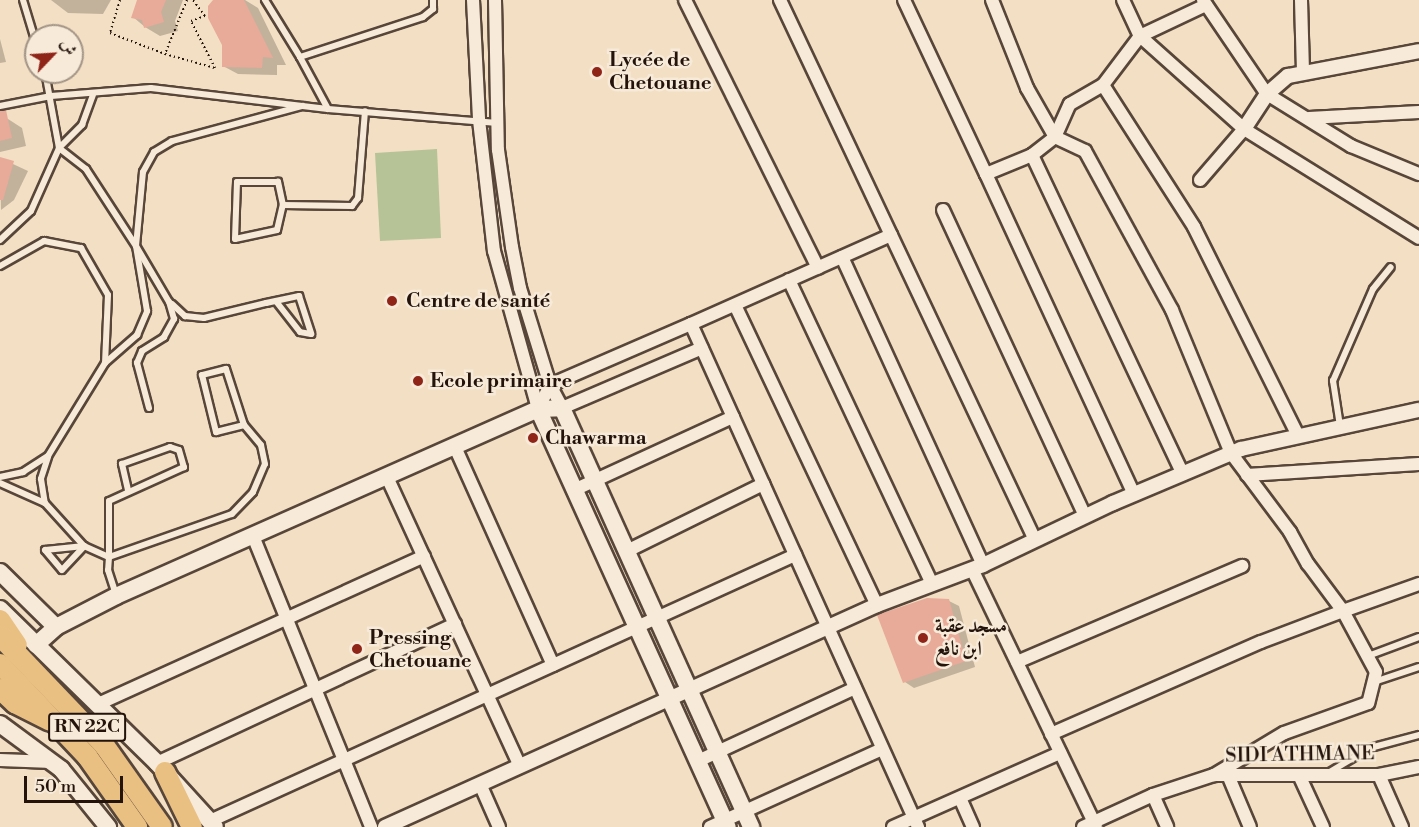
<!DOCTYPE html>
<html>
<head>
<meta charset="utf-8">
<style>
  body { margin:0 }
  #map { position:relative; width:1419px; height:827px; overflow:hidden; background:#f3dfc3; font-family:"Libre Bodoni",Amiri,serif }
  div>[style] { position:absolute }
  .green>* { inset:0; background:#b6c397 }
  .shadow>* { inset:0; background:#0003 }
  .building>* { inset:0; background:#e8aa99 }
  .path>* { height:2px; margin-top:-1px; transform-origin:0; background:repeating-linear-gradient(90deg,#23130b 0 1.5px,transparent 0 4.5px) }
  .roads { filter:drop-shadow(2px 0 #574639) drop-shadow(-2px 0 #574639) drop-shadow(0 2px #574639) drop-shadow(0 -2px #574639) }
  .service>* { height:6px; margin:-3px; padding:0 3px; transform-origin:3px; border-radius:3px; background:#f7ead8 }
  .minor>* { height:12px; margin:-6px; padding:0 6px; transform-origin:6px; border-radius:6px; background:#f7ead8 }
  .tertiary>* { height:14px; margin:-7px; padding:0 7px; transform-origin:7px; border-radius:7px; background:#f7ead8 }
  .secondary>* { height:16px; margin:-8px; padding:0 8px; transform-origin:8px; border-radius:8px; background:#f7ead8 }
  .trunk>* { height:20px; margin:-10px; padding:0 10px; transform-origin:10px; border-radius:10px; background:#eac082 }
  .dots>* { width:16px; height:16px; translate:-50% -50%; box-sizing:border-box; border:3px solid #f7ead8; border-radius:50% }
  span { translate:-50% -50%; white-space:nowrap; text-align:center; line-height:1.15; -webkit-text-stroke:5px #f7ead8; paint-order:stroke }
  .shield-label span { padding:2px 4px; background:#f7ead8; border:2px solid; border-radius:4px; -webkit-text-stroke-width:0 }
  .shield-label { font-size:18px; color:#23130b; font-weight:700 }
  .poi-label { font-size:20px; color:#23130b; font-weight:700 }
  .left { translate:0 -50%; text-align:left }
  .street-label { font-size:20px; color:#23130b }
  .north { position:absolute; left:24px; top:24px; width:60px; height:60px; box-sizing:border-box; background:#f7ead8; border:2px solid #a29486; border-radius:50%; rotate:65deg; font-size:16px; font-weight:700; line-height:24px; text-align:center; color:#23130b }
  .north::after { content:''; display:block; margin:auto; width:21px; height:27px; background:#8f2418; clip-path:polygon(50% 0,100% 100%,50% 72%,0 100%) }
  .scale { position:absolute; left:24px; top:776px; width:99px; height:27px; box-sizing:border-box; border:3px solid #23130b; border-top:0; padding-left:8px; font-size:18px; line-height:21px; white-space:nowrap; color:#23130b; -webkit-text-stroke:4px #f7ead8; paint-order:stroke }
</style>
</head>
<body>
<div id="map">
  <div class="green">
    <div style="clip-path:polygon(437px 149px,441px 238px,380px 241px,375px 153px)"></div>
  </div>
  <div class="shadow">
    <div style="clip-path:polygon(51px 0,111px 0,103px 14px,68px 13px)"></div>
    <div style="clip-path:polygon(139px 0,183px 0,175px 21px,178px 31px,160px 36px,145px 27px,133px 17px)"></div>
    <div style="clip-path:polygon(213px 0,245px 0,258px 8px,286px 65px,277px 65px,277px 75px,238px 74px,223px 66px,224px 44px)"></div>
    <div style="clip-path:polygon(0 39px,6px 62px,0 63px)"></div>
    <div style="clip-path:polygon(8px 119px,22px 128px,26px 146px,0 152px,0 121px)"></div>
    <div style="clip-path:polygon(0 158px,28px 171px,14px 200px,1px 210px)"></div>
    <div style="clip-path:polygon(949px 601px,959px 606px,975px 667px,914px 688px,905px 682px)"></div>
  </div>
  <div class="building">
    <div style="clip-path:polygon(137px 0,166px 0,161px 12px,164px 22px,144px 28px,142px 20px,131px 18px)"></div>
    <div style="clip-path:polygon(213px 0,244px 0,273px 58px,263px 57px,262px 68px,222px 67px,222px 45px,208px 18px,208px 6px)"></div>
    <div style="clip-path:polygon(6px 110px,12px 138px,0 141px,0 111px)"></div>
    <div style="clip-path:polygon(0 157px,14px 161px,3px 200px,0 200px)"></div>
    <div style="clip-path:polygon(927px 598px,949px 599px,966px 661px,903px 683px,877px 615px)"></div>
  </div>
  <div class="path">
    <div style="left:120px;top:0;width:34px;rotate:107deg"></div>
    <div style="left:110px;top:33px;width:59px;rotate:20.9deg"></div>
    <div style="left:187px;top:0;width:58px;rotate:112.2deg"></div>
    <div style="left:165px;top:54px;width:52px;rotate:15.6deg"></div>
    <div style="left:215px;top:68px;width:53px;rotate:-117.1deg"></div>
    <div style="left:191px;top:21px;width:15px;rotate:-20deg"></div>
    <div style="left:205px;top:16px;width:20px;rotate:-127deg"></div>
  </div>
  <div class="roads">
    <div class="service">
      <div style="left:23px;top:0;width:45px;rotate:73.2deg"></div>
      <div style="left:265px;top:0;width:67px;rotate:58.4deg"></div>
      <div style="left:0;top:106px;width:52px;rotate:-11.1deg"></div>
      <div style="left:51px;top:96px;width:100px;rotate:-4.6deg"></div>
      <div style="left:151px;top:88px;width:178px;rotate:6.8deg"></div>
      <div style="left:328px;top:109px;width:170px;rotate:4.7deg"></div>
      <div style="left:328px;top:109px;width:59px;rotate:-118.3deg"></div>
      <div style="left:300px;top:57px;width:129px;rotate:-18deg"></div>
      <div style="left:423px;top:17px;width:13px;rotate:-39deg"></div>
      <div style="left:433px;top:9px;width:9px;rotate:-90deg"></div>
      <div style="left:283px;top:205px;width:24px;rotate:-102deg"></div>
      <div style="left:278px;top:182px;width:41px;rotate:180deg"></div>
      <div style="left:237px;top:182px;width:57px;rotate:92deg"></div>
      <div style="left:235px;top:239px;width:43px;rotate:-12.1deg"></div>
      <div style="left:277px;top:230px;width:26px;rotate:-77deg"></div>
      <div style="left:283px;top:205px;width:69px;rotate:0.8deg"></div>
      <div style="left:352px;top:206px;width:10px;rotate:-53deg"></div>
      <div style="left:358px;top:198px;width:87px;rotate:-85.4deg"></div>
      <div style="left:0;top:240px;width:42px;rotate:-43.1deg"></div>
      <div style="left:31px;top:211px;width:69px;rotate:-66deg"></div>
      <div style="left:59px;top:148px;width:77px;rotate:-100.4deg"></div>
      <div style="left:0;top:266px;width:51px;rotate:-29.6deg"></div>
      <div style="left:44px;top:241px;width:38px;rotate:11deg"></div>
      <div style="left:81px;top:248px;width:54px;rotate:60.1deg"></div>
      <div style="left:108px;top:295px;width:68px;rotate:92.5deg"></div>
      <div style="left:172px;top:304px;width:18px;rotate:43deg"></div>
      <div style="left:185px;top:316px;width:19px;rotate:6deg"></div>
      <div style="left:204px;top:318px;width:64px;rotate:-13.6deg"></div>
      <div style="left:266px;top:303px;width:34px;rotate:-12deg"></div>
      <div style="left:299px;top:296px;width:40px;rotate:72deg"></div>
      <div style="left:311px;top:334px;width:11px;rotate:-170deg"></div>
      <div style="left:300px;top:332px;width:39px;rotate:-128deg"></div>
      <div style="left:149px;top:408px;width:47px;rotate:-104.9deg"></div>
      <div style="left:137px;top:363px;width:13px;rotate:-67deg"></div>
      <div style="left:142px;top:351px;width:26px;rotate:-32deg"></div>
      <div style="left:164px;top:337px;width:21px;rotate:-61deg"></div>
      <div style="left:174px;top:319px;width:18px;rotate:-106deg"></div>
      <div style="left:169px;top:302px;width:65px;rotate:-120.5deg"></div>
      <div style="left:136px;top:246px;width:74px;rotate:-84.6deg"></div>
      <div style="left:143px;top:172px;width:23px;rotate:-61deg"></div>
      <div style="left:154px;top:152px;width:21px;rotate:-31deg"></div>
      <div style="left:172px;top:141px;width:135px;rotate:-15.1deg"></div>
      <div style="left:1340px;top:426px;width:46px;rotate:-98.8deg"></div>
      <div style="left:1333px;top:381px;width:100px;rotate:-66.5deg"></div>
      <div style="left:1373px;top:289px;width:28px;rotate:-51deg"></div>
      <div style="left:48px;top:457px;width:23px;rotate:108deg"></div>
      <div style="left:41px;top:479px;width:24px;rotate:81deg"></div>
      <div style="left:45px;top:503px;width:58px;rotate:47.8deg"></div>
      <div style="left:84px;top:546px;width:39px;rotate:174deg"></div>
      <div style="left:45px;top:550px;width:26px;rotate:50deg"></div>
      <div style="left:62px;top:570px;width:33px;rotate:-47deg"></div>
      <div style="left:84px;top:546px;width:27px;rotate:24deg"></div>
      <div style="left:109px;top:557px;width:13px;rotate:94deg"></div>
      <div style="left:108px;top:570px;width:26px;rotate:72deg"></div>
      <div style="left:0;top:477px;width:24px;rotate:-12deg"></div>
      <div style="left:23px;top:472px;width:30px;rotate:-33deg"></div>
      <div style="left:48px;top:456px;width:109px;rotate:-58.5deg"></div>
      <div style="left:105px;top:363px;width:43px;rotate:-41.2deg"></div>
      <div style="left:137px;top:335px;width:26px;rotate:-67deg"></div>
      <div style="left:147px;top:311px;width:66px;rotate:-99.6deg"></div>
      <div style="left:136px;top:246px;width:92px;rotate:-123deg"></div>
      <div style="left:86px;top:169px;width:34px;rotate:-142deg"></div>
      <div style="left:59px;top:148px;width:33px;rotate:-45deg"></div>
      <div style="left:82px;top:125px;width:32px;rotate:-70deg"></div>
      <div style="left:0;top:483px;width:49px;rotate:24deg"></div>
      <div style="left:128px;top:490px;width:27px;rotate:-103deg"></div>
      <div style="left:122px;top:464px;width:51px;rotate:-19.5deg"></div>
      <div style="left:170px;top:447px;width:9px;rotate:18deg"></div>
      <div style="left:179px;top:450px;width:18px;rotate:74deg"></div>
      <div style="left:184px;top:467px;width:82px;rotate:155.6deg"></div>
      <div style="left:109px;top:501px;width:56px;rotate:90deg"></div>
      <div style="left:109px;top:557px;width:130px;rotate:-19.3deg"></div>
      <div style="left:232px;top:514px;width:30px;rotate:-46deg"></div>
      <div style="left:253px;top:492px;width:30px;rotate:-67deg"></div>
      <div style="left:265px;top:464px;width:19px;rotate:-102deg"></div>
      <div style="left:261px;top:445px;width:26px;rotate:-130deg"></div>
      <div style="left:244px;top:425px;width:59px;rotate:-107.8deg"></div>
      <div style="left:226px;top:369px;width:25px;rotate:166deg"></div>
      <div style="left:202px;top:375px;width:59px;rotate:76.2deg"></div>
      <div style="left:216px;top:432px;width:29px;rotate:-14deg"></div>
      <div style="left:1368px;top:656px;width:54px;rotate:-20.4deg"></div>
      <div style="left:1374px;top:682px;width:47px;rotate:-18.4deg"></div>
      <div style="left:1328px;top:773px;width:49px;rotate:-30.8deg"></div>
      <div style="left:1370px;top:748px;width:51px;rotate:-14.9deg"></div>
    </div>
    <div class="minor">
      <div style="left:473px;top:0;width:120px;rotate:87.1deg"></div>
      <div style="left:479px;top:120px;width:132px;rotate:83.5deg"></div>
      <div style="left:494px;top:251px;width:164px;rotate:74.4deg"></div>
      <div style="left:495px;top:0;width:150px;rotate:88.9deg"></div>
      <div style="left:498px;top:150px;width:98px;rotate:81.8deg"></div>
      <div style="left:512px;top:247px;width:42px;rotate:79deg"></div>
      <div style="left:520px;top:288px;width:102px;rotate:72.8deg"></div>
      <div style="left:550px;top:385px;width:26px;rotate:62deg"></div>
      <div style="left:562px;top:408px;width:152px;rotate:-23.2deg"></div>
      <div style="left:685px;top:0;width:299px;rotate:63.6deg"></div>
      <div style="left:780px;top:0;width:597px;rotate:64.72deg"></div>
      <div style="left:904px;top:0;width:192px;rotate:64.8deg"></div>
      <div style="left:986px;top:174px;width:50px;rotate:-22.4deg"></div>
      <div style="left:1032px;top:155px;width:29px;rotate:-38deg"></div>
      <div style="left:1055px;top:137px;width:36px;rotate:-66deg"></div>
      <div style="left:1070px;top:104px;width:38px;rotate:-30deg"></div>
      <div style="left:1103px;top:85px;width:61px;rotate:-52.9deg"></div>
      <div style="left:1140px;top:36px;width:73px;rotate:-25.2deg"></div>
      <div style="left:992px;top:0;width:95px;rotate:68.3deg"></div>
      <div style="left:1027px;top:88px;width:56px;rotate:60.3deg"></div>
      <div style="left:1055px;top:137px;width:33px;rotate:25deg"></div>
      <div style="left:1085px;top:151px;width:181px;rotate:61.3deg"></div>
      <div style="left:1172px;top:310px;width:155px;rotate:67.6deg"></div>
      <div style="left:1231px;top:453px;width:99px;rotate:53.2deg"></div>
      <div style="left:1290px;top:532px;width:37px;rotate:61deg"></div>
      <div style="left:1308px;top:564px;width:59px;rotate:53.3deg"></div>
      <div style="left:1343px;top:611px;width:81px;rotate:-19.6deg"></div>
      <div style="left:1123px;top:0;width:40px;rotate:65deg"></div>
      <div style="left:1140px;top:36px;width:140px;rotate:41.8deg"></div>
      <div style="left:1244px;top:129px;width:206px;rotate:31.9deg"></div>
      <div style="left:1203px;top:0;width:114px;rotate:55.8deg"></div>
      <div style="left:1267px;top:94px;width:99px;rotate:31.8deg"></div>
      <div style="left:1351px;top:146px;width:74px;rotate:22.4deg"></div>
      <div style="left:1301px;top:0;width:70px;rotate:88.4deg"></div>
      <div style="left:1103px;top:85px;width:169px;rotate:57.3deg"></div>
      <div style="left:1194px;top:227px;width:233px;rotate:63.5deg"></div>
      <div style="left:1309px;top:118px;width:110px;rotate:-3.1deg"></div>
      <div style="left:1032px;top:155px;width:353px;rotate:64.7deg"></div>
      <div style="left:986px;top:174px;width:353px;rotate:65.2deg"></div>
      <div style="left:1200px;top:180px;width:67px;rotate:-49.2deg"></div>
      <div style="left:943px;top:210px;width:337px;rotate:65.1deg"></div>
      <div style="left:891px;top:235px;width:219px;rotate:156deg"></div>
      <div style="left:691px;top:324px;width:552px;rotate:65.71deg"></div>
      <div style="left:842px;top:257px;width:339px;rotate:65.4deg"></div>
      <div style="left:789px;top:280px;width:336px;rotate:64.8deg"></div>
      <div style="left:735px;top:305px;width:332px;rotate:64.7deg"></div>
      <div style="left:538px;top:409px;width:27px;rotate:-63deg"></div>
      <div style="left:550px;top:385px;width:154px;rotate:-23.4deg"></div>
      <div style="left:455px;top:447px;width:239px;rotate:65.8deg"></div>
      <div style="left:1247px;top:475px;width:172px;rotate:-3.7deg"></div>
      <div style="left:387px;top:477px;width:318px;rotate:65.3deg"></div>
      <div style="left:574px;top:490px;width:175px;rotate:-24.7deg"></div>
      <div style="left:253px;top:536px;width:314px;rotate:67.9deg"></div>
      <div style="left:627px;top:551px;width:152px;rotate:-26.2deg"></div>
      <div style="left:972px;top:569px;width:286px;rotate:64.3deg"></div>
      <div style="left:1017px;top:662px;width:245px;rotate:-23.1deg"></div>
      <div style="left:96px;top:705px;width:360px;rotate:-24.4deg"></div>
      <div style="left:1051px;top:734px;width:229px;rotate:-23.7deg"></div>
      <div style="left:1261px;top:642px;width:88px;rotate:-20.7deg"></div>
      <div style="left:1343px;top:611px;width:69px;rotate:61.6deg"></div>
      <div style="left:1376px;top:672px;width:32px;rotate:104deg"></div>
      <div style="left:1368px;top:703px;width:89px;rotate:160.3deg"></div>
      <div style="left:1284px;top:733px;width:82px;rotate:149deg"></div>
      <div style="left:0;top:760px;width:52px;rotate:2.2deg"></div>
      <div style="left:698px;top:761px;width:173px;rotate:-24.9deg"></div>
      <div style="left:157px;top:763px;width:329px;rotate:-25deg"></div>
      <div style="left:1228px;top:775px;width:56px;rotate:67.1deg"></div>
      <div style="left:1299px;top:775px;width:57px;rotate:65.2deg"></div>
      <div style="left:1379px;top:775px;width:57px;rotate:66.1deg"></div>
      <div style="left:480px;top:784px;width:47px;rotate:66.2deg"></div>
      <div style="left:1153px;top:795px;width:35px;rotate:66deg"></div>
      <div style="left:960px;top:798px;width:32px;rotate:66deg"></div>
      <div style="left:210px;top:821px;width:643px;rotate:-24.45deg"></div>
      <div style="left:710px;top:827px;width:189px;rotate:-24.4deg"></div>
      <div style="left:893px;top:827px;width:183px;rotate:-23.9deg"></div>
      <div style="left:1083px;top:827px;width:77px;rotate:-24.6deg"></div>
      <div style="left:1153px;top:795px;width:64px;rotate:-18.2deg"></div>
      <div style="left:1214px;top:775px;width:165px"></div>
      <div style="left:1379px;top:775px;width:41px;rotate:-11.3deg"></div>
    </div>
    <div class="tertiary">
      <div style="left:1244px;top:129px;width:42px;rotate:-56.7deg"></div>
      <div style="left:1267px;top:94px;width:28px;rotate:-41deg"></div>
      <div style="left:1288px;top:76px;width:133px;rotate:-10.8deg"></div>
      <div style="left:385px;top:827px;width:540px;rotate:-24.29deg"></div>
      <div style="left:877px;top:605px;width:113px;rotate:-20.7deg"></div>
      <div style="left:983px;top:565px;width:144px;rotate:-25.5deg"></div>
      <div style="left:1113px;top:503px;width:139px;rotate:-22.9deg"></div>
      <div style="left:1241px;top:449px;width:182px;rotate:-12.4deg"></div>
    </div>
    <div class="secondary">
      <div style="left:538px;top:409px;width:459px;rotate:65.6deg"></div>
      <div style="left:0;top:572px;width:78px;rotate:44.5deg"></div>
      <div style="left:0;top:609px;width:220px;rotate:44.4deg"></div>
      <div style="left:157px;top:763px;width:86px;rotate:47.8deg"></div>
      <div style="left:36px;top:645px;width:27px;rotate:-42deg"></div>
      <div style="left:56px;top:627px;width:68px;rotate:-27.3deg"></div>
      <div style="left:116px;top:596px;width:462px;rotate:-23.9deg"></div>
      <div style="left:538px;top:409px;width:24px;rotate:-2deg"></div>
      <div style="left:562px;top:408px;width:460px;rotate:65.7deg"></div>
      <div style="left:0;top:724px;width:76px;rotate:36.4deg"></div>
      <div style="left:61px;top:769px;width:75px;rotate:51deg"></div>
    </div>
    <div class="trunk">
      <div style="left:0;top:620px;width:30px;rotate:56deg"></div>
      <div style="left:0;top:636px;width:151px;rotate:46.3deg"></div>
      <div style="left:104px;top:745px;width:100px;rotate:54.7deg"></div>
      <div style="left:0;top:664px;width:127px;rotate:46.6deg"></div>
      <div style="left:87px;top:756px;width:87px;rotate:54.8deg"></div>
      <div style="left:0;top:689px;width:21px;rotate:43deg"></div>
      <div style="left:15px;top:703px;width:39px;rotate:27deg"></div>
      <div style="left:165px;top:772px;width:61px;rotate:63.9deg"></div>
    </div>
  </div>
  <div class="dots">
    <div style="left:597px;top:72px;background:#8f2418"></div>
    <div style="left:392px;top:301px;background:#8f2418"></div>
    <div style="left:418px;top:381px;background:#8f2418"></div>
    <div style="left:533px;top:438px;background:#8f2418"></div>
    <div style="left:923px;top:638px;background:#8f2418"></div>
    <div style="left:357px;top:649px;background:#8f2418"></div>
  </div>
  <div class="shield-label">
    <span style="left:87px;top:727px">RN 22C</span>
  </div>
  <div class="poi-label">
    <span class="left" style="left:609px;top:72px">Lycée de<br>Chetouane</span>
    <span class="left" style="left:406px;top:301px">Centre de santé</span>
    <span class="left" style="left:430px;top:381px">Ecole primaire</span>
    <span class="left" style="left:545px;top:438px">Chawarma</span>
    <span class="left" style="left:935px;top:638px">مسجد عقبة<br>ابن نافع</span>
    <span class="left" style="left:369px;top:650px">Pressing<br>Chetouane</span>
  </div>
  <div class="street-label">
    <span style="left:1300px;top:755px;rotate:-1deg">SIDI ATHMANE</span>
  </div>
  <div class="north">ش</div>
  <div class="scale">50 m</div>
</div>
</body>
</html>
